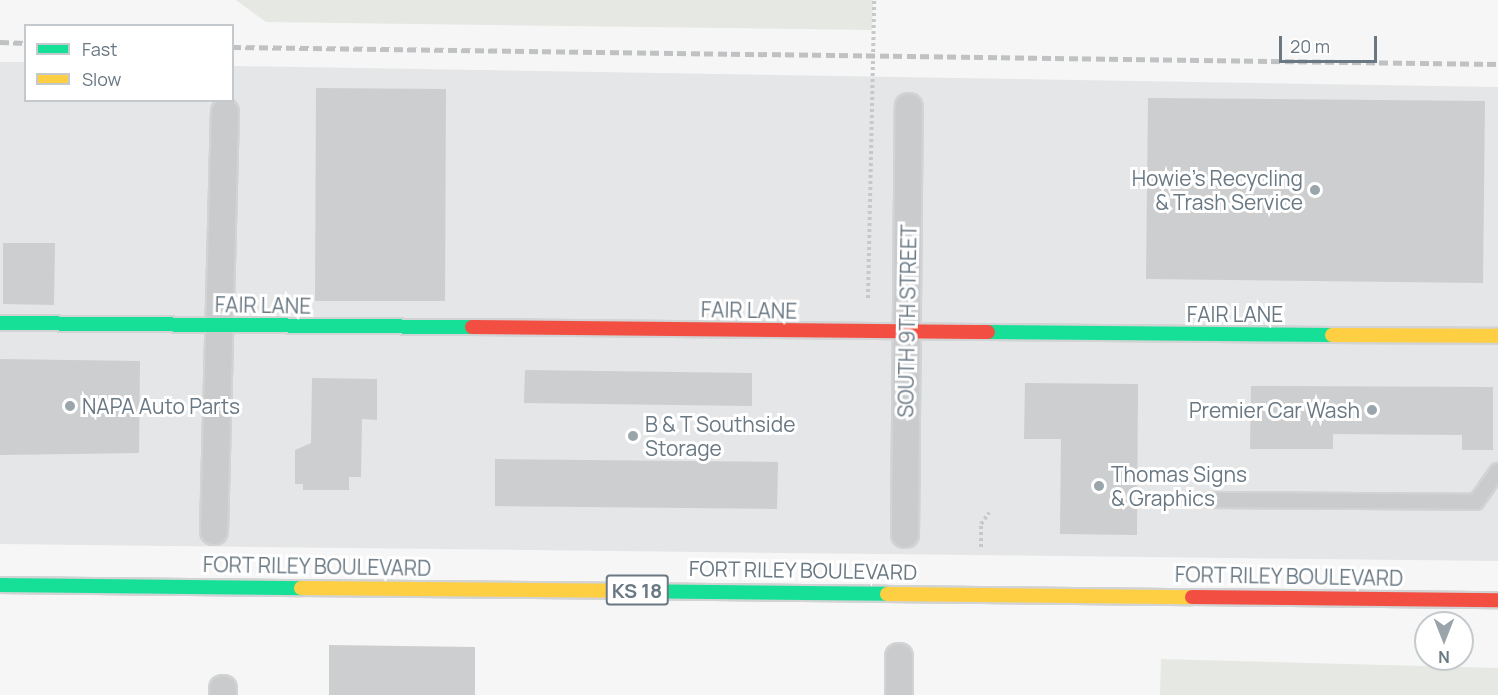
<!DOCTYPE html>
<html>
<head>
<meta charset="utf-8">
<style>
  body { margin:0 }
  #map { position:relative; width:1498px; height:695px; overflow:hidden; background:#f6f6f6; font-family:Manrope,sans-serif }
  div>[style] { position:absolute }
  .built>* { inset:0; background:#e5e6e7 }
  .green>* { inset:0; background:#e5e8e3 }
  .building>* { inset:0; background:#cdcecf }
  .path>* { height:4px; margin-top:-2px; transform-origin:0; background:repeating-linear-gradient(90deg,#c7c8c9 0 3px,transparent 0 6px) }
  .roads { filter:drop-shadow(2px 0 #d2d3d4) drop-shadow(-2px 0 #d2d3d4) drop-shadow(0 2px #d2d3d4) drop-shadow(0 -2px #d2d3d4) }
  .lane>* { height:14px; margin:-7px; padding:0 7px; transform-origin:7px; border-radius:7px; background:#c9cbcc }
  .street>* { height:26px; margin:-13px; padding:0 13px; transform-origin:13px; border-radius:13px; background:#c9cbcc }
  .fast>* { height:14px; margin:-7px; padding:0 7px; transform-origin:7px; border-radius:7px; background:#16e098 }
  .slow>* { height:14px; margin:-7px; padding:0 7px; transform-origin:7px; border-radius:7px; background:#ffcf43 }
  .jam>* { height:14px; margin:-7px; padding:0 7px; transform-origin:7px; border-radius:7px; background:#f24e42 }
  .rail>* { height:4.5px; margin-top:-2.25px; transform-origin:0; background:repeating-linear-gradient(90deg,#c0c1c2 0 9px,transparent 0 13.5px) }
  .dots>* { width:16px; height:16px; translate:-50% -50%; box-sizing:border-box; border:3px solid #fff; border-radius:50% }
  span { translate:-50% -50%; white-space:nowrap; text-align:center; line-height:1.15; -webkit-text-stroke:6px #fff; paint-order:stroke }
  .shield-label span { padding:2px 4px; background:#fff; border:2px solid; border-radius:4px; -webkit-text-stroke-width:0 }
  .shield-label { font-size:20px; color:#697883; font-weight:700 }
  .poi-label { font-size:21px; color:#697883 }
  .right { translate:-100% -50%; text-align:right }
  .left { translate:0 -50%; text-align:left }
  .street-label { font-size:21px; color:#697883 }
  .legend { position:absolute; left:24px; top:24px; width:210px; height:78px; box-sizing:border-box; background:#fff; border:2px solid #c3c9cd; margin:0; padding:8px 10px; list-style:none; font-size:18px; color:#697883 }
  .legend li { display:flex; align-items:center; gap:12px; height:30px }
  .legend b { width:30px; border:2px solid #c3c9cd }
  .north { position:absolute; left:1414px; top:611px; width:60px; height:60px; box-sizing:border-box; background:#fff; border:2px solid #c3c9cd; border-radius:50%; rotate:180deg; font-size:16px; font-weight:700; line-height:24px; text-align:center; color:#697883 }
  .north::after { content:''; display:block; margin:auto; width:21px; height:27px; background:#9aa4ab; clip-path:polygon(50% 0,100% 100%,50% 72%,0 100%) }
  .scale { position:absolute; left:1279px; top:36px; width:98px; height:27px; box-sizing:border-box; border:3px solid #697883; border-top:0; padding-left:8px; font-size:18px; line-height:21px; white-space:nowrap; color:#697883; -webkit-text-stroke:4px #fff; paint-order:stroke }
</style>
</head>
<body>
<div id="map">
  <div class="built">
    <div style="clip-path:polygon(0 62px,25px 62px,26px 100px,232px 100px,233px 66px,1498px 87px,1498px 561px,0 544px)"></div>
  </div>
  <div class="green">
    <div style="clip-path:polygon(236px 0,873px 0,872px 30px,266px 22px)"></div>
    <div style="clip-path:polygon(1161px 659px,1498px 668px,1498px 695px,1160px 695px)"></div>
  </div>
  <div class="building">
    <div style="clip-path:polygon(316px 88px,446px 89px,445px 301px,315px 301px)"></div>
    <div style="clip-path:polygon(1148px 98px,1485px 101px,1483px 283px,1146px 279px)"></div>
    <div style="clip-path:polygon(3px 243px,55px 243px,54px 305px,3px 304px)"></div>
    <div style="clip-path:polygon(0 359px,140px 361px,139px 453px,0 455px)"></div>
    <div style="clip-path:polygon(525px 370px,752px 373px,752px 406px,524px 403px)"></div>
    <div style="clip-path:polygon(312px 378px,377px 379px,377px 420px,362px 419px,361px 477px,349px 477px,349px 490px,303px 490px,303px 484px,295px 484px,295px 450px,311px 443px)"></div>
    <div style="clip-path:polygon(1025px 383px,1138px 384px,1137px 535px,1060px 534px,1061px 439px,1024px 439px)"></div>
    <div style="clip-path:polygon(1251px 386px,1493px 387px,1493px 450px,1462px 450px,1462px 435px,1333px 434px,1333px 449px,1250px 449px)"></div>
    <div style="clip-path:polygon(495px 459px,778px 462px,777px 509px,495px 506px)"></div>
    <div style="clip-path:polygon(329px 645px,475px 647px,475px 695px,329px 695px)"></div>
  </div>
  <div class="path">
    <div style="left:868px;top:298px;width:298px;rotate:-88.8deg"></div>
    <div style="left:981px;top:547px;width:23px;rotate:-90deg"></div>
    <div style="left:981px;top:524px;width:14px;rotate:-54deg"></div>
  </div>
  <div class="roads">
    <div class="lane">
      <div style="left:1209px;top:500px;width:267px;rotate:0.4deg"></div>
      <div style="left:1476px;top:502px;width:38px;rotate:-55deg"></div>
    </div>
    <div class="street">
      <div style="left:214px;top:531px;width:419px;rotate:-88.5deg"></div>
      <div style="left:905px;top:534px;width:427px;rotate:-89.5deg"></div>
      <div style="left:223px;top:695px;width:6px;rotate:-90deg"></div>
      <div style="left:899px;top:695px;width:38px;rotate:-90deg"></div>
    </div>
    <div class="fast">
      <div style="left:0;top:323px;width:472px;rotate:0.5deg"></div>
      <div style="left:988px;top:332px;width:344px;rotate:0.5deg"></div>
      <div style="left:0;top:585px;width:301px;rotate:0.6deg"></div>
      <div style="left:619px;top:591px;width:268px;rotate:0.6deg"></div>
    </div>
    <div class="slow">
      <div style="left:1332px;top:335px;width:166px;rotate:0.3deg"></div>
      <div style="left:301px;top:588px;width:318px;rotate:0.5deg"></div>
      <div style="left:887px;top:594px;width:305px;rotate:0.6deg"></div>
    </div>
    <div class="jam">
      <div style="left:472px;top:327px;width:516px;rotate:0.56deg"></div>
      <div style="left:1192px;top:597px;width:306px;rotate:0.6deg"></div>
    </div>
  </div>
  <div class="rail">
    <div style="left:0;top:42px;width:26px;rotate:2deg"></div>
    <div style="left:232px;top:47px;width:1266px;rotate:0.77deg"></div>
  </div>
  <div class="dots">
    <div style="left:1315px;top:190px;background:#9aa4ab"></div>
    <div style="left:70px;top:406px;background:#9aa4ab"></div>
    <div style="left:1372px;top:410px;background:#9aa4ab"></div>
    <div style="left:633px;top:436px;background:#9aa4ab"></div>
    <div style="left:1099px;top:486px;background:#9aa4ab"></div>
  </div>
  <div class="shield-label">
    <span style="left:637px;top:590px">KS 18</span>
  </div>
  <div class="poi-label">
    <span class="right" style="left:1303px;top:190px">Howie's Recycling<br>&amp; Trash Service</span>
    <span class="left" style="left:82px;top:406px">NAPA Auto Parts</span>
    <span class="right" style="left:1360px;top:410px">Premier Car Wash</span>
    <span class="left" style="left:645px;top:436px">B &amp; T Southside<br>Storage</span>
    <span class="left" style="left:1111px;top:486px">Thomas Signs<br>&amp; Graphics</span>
  </div>
  <div class="street-label">
    <span style="left:263px;top:305px;rotate:1deg">FAIR LANE</span>
    <span style="left:749px;top:310px;rotate:1deg">FAIR LANE</span>
    <span style="left:1235px;top:314px">FAIR LANE</span>
    <span style="left:907px;top:321px;rotate:-89deg">SOUTH 9TH STREET</span>
    <span style="left:317px;top:566px;rotate:1deg">FORT RILEY BOULEVARD</span>
    <span style="left:803px;top:570px;rotate:1deg">FORT RILEY BOULEVARD</span>
    <span style="left:1289px;top:576px;rotate:1deg">FORT RILEY BOULEVARD</span>
  </div>
  <ul class="legend">
  <li><b style="height:8px;background:#16e098"></b>Fast</li>
  <li><b style="height:8px;background:#ffcf43"></b>Slow</li>
  </ul>
  <div class="north">N</div>
  <div class="scale">20 m</div>
</div>
</body>
</html>
